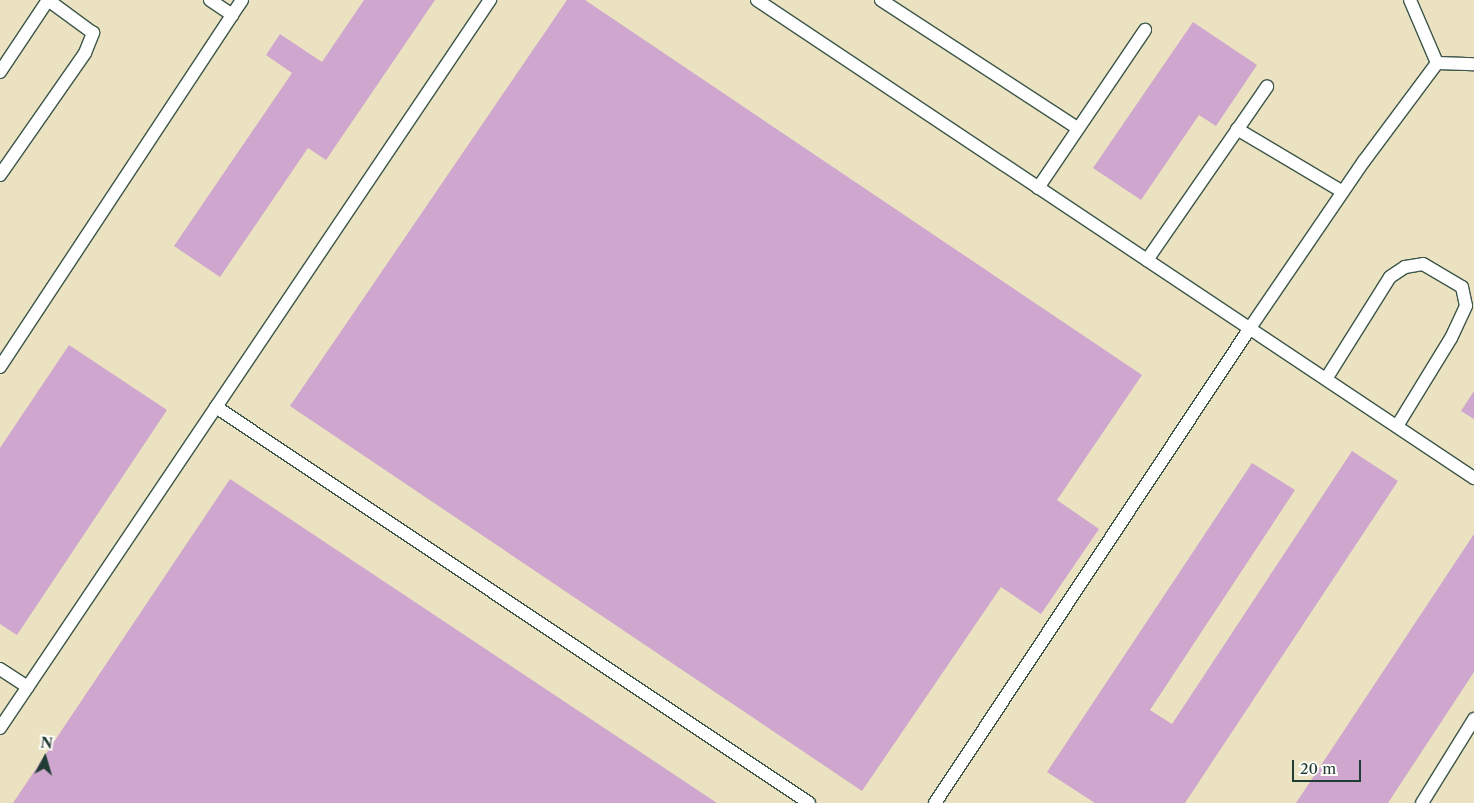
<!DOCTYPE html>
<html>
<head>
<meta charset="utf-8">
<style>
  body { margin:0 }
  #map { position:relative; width:1474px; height:803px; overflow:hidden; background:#eae2c0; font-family:"Libre Caslon Text",serif }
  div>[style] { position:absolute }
  .building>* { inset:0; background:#cfa7ce }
  .roads { filter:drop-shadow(1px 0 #3d5649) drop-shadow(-1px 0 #3d5649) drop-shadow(0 1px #3d5649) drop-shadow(0 -1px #3d5649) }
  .service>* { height:12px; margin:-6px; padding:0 6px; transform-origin:6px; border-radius:6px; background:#fff }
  span { translate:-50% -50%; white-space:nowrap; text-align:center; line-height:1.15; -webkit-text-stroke:5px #fdfcf7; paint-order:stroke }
  .north { position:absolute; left:20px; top:733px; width:50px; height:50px; -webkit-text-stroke:4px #fdfcf7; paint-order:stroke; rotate:6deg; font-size:14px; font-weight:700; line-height:20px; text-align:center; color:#1f3d34 }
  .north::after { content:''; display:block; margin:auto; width:18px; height:22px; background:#1f3d34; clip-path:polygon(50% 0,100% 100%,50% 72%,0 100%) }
  .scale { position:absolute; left:1292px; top:760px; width:69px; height:22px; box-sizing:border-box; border:2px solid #1f3d34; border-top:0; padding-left:6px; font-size:15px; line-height:18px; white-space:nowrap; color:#1f3d34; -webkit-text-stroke:4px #fdfcf7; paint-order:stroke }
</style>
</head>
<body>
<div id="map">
  <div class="building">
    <div style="clip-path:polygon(364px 0,435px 0,326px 160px,308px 148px,220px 277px,174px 246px,292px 73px,266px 55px,280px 34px,322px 62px)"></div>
    <div style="clip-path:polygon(567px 0,585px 0,1142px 375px,1057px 500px,1099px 529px,1041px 614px,1001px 587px,862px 791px,290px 406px)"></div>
    <div style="clip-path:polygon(1193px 22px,1257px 65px,1216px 126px,1199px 115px,1141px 200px,1093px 168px)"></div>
    <div style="clip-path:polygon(69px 345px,167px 410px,17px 635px,0 624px,0 448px)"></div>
    <div style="clip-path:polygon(1474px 391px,1474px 419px,1461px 411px)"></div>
    <div style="clip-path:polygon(1352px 451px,1398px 481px,1185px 803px,1095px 803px,1047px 772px,1252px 463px,1295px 490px,1150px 710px,1172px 724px)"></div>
    <div style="clip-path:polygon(230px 479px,717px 803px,13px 803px)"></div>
    <div style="clip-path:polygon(1474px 534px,1474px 672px,1388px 803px,1296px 803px)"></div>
  </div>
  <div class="roads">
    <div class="service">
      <div style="left:210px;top:0;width:27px;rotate:34deg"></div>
      <div style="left:232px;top:15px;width:18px;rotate:-56deg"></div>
      <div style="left:757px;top:0;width:862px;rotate:33.69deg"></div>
      <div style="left:881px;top:0;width:233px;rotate:33.1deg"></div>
      <div style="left:1410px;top:0;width:69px;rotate:66.8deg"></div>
      <div style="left:1437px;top:63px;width:37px;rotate:2deg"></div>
      <div style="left:0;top:72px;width:87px;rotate:-56.3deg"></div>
      <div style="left:1237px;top:129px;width:123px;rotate:30.7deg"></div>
      <div style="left:0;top:175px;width:149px;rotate:-55.1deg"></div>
      <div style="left:85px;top:53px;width:22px;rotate:-68deg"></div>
      <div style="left:93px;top:33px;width:56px;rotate:-143.7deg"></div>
      <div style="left:1038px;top:188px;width:191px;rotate:-55.9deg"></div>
      <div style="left:1147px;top:260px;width:211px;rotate:-55.3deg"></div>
      <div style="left:0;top:367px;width:422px;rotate:-56.6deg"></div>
      <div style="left:1326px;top:379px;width:120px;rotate:-57.9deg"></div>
      <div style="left:1390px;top:277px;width:18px;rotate:-34deg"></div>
      <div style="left:1405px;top:267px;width:18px;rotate:-9deg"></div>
      <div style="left:1423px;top:264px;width:45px;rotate:30.5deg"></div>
      <div style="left:1462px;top:287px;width:19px;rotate:78deg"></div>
      <div style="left:1466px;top:306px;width:35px;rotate:115deg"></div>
      <div style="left:1451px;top:338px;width:103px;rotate:121.5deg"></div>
      <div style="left:216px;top:407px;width:713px;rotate:33.73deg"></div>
      <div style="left:0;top:669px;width:33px;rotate:33deg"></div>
      <div style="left:0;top:728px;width:878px;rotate:-56.06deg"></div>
      <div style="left:935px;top:803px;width:570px;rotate:-56.45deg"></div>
      <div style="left:1250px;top:328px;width:202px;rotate:-55.7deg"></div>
      <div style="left:1364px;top:161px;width:122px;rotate:-53.3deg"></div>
      <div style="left:1422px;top:803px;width:99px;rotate:-58.2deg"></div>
    </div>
  </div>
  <div class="north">N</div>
  <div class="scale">20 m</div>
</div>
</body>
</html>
